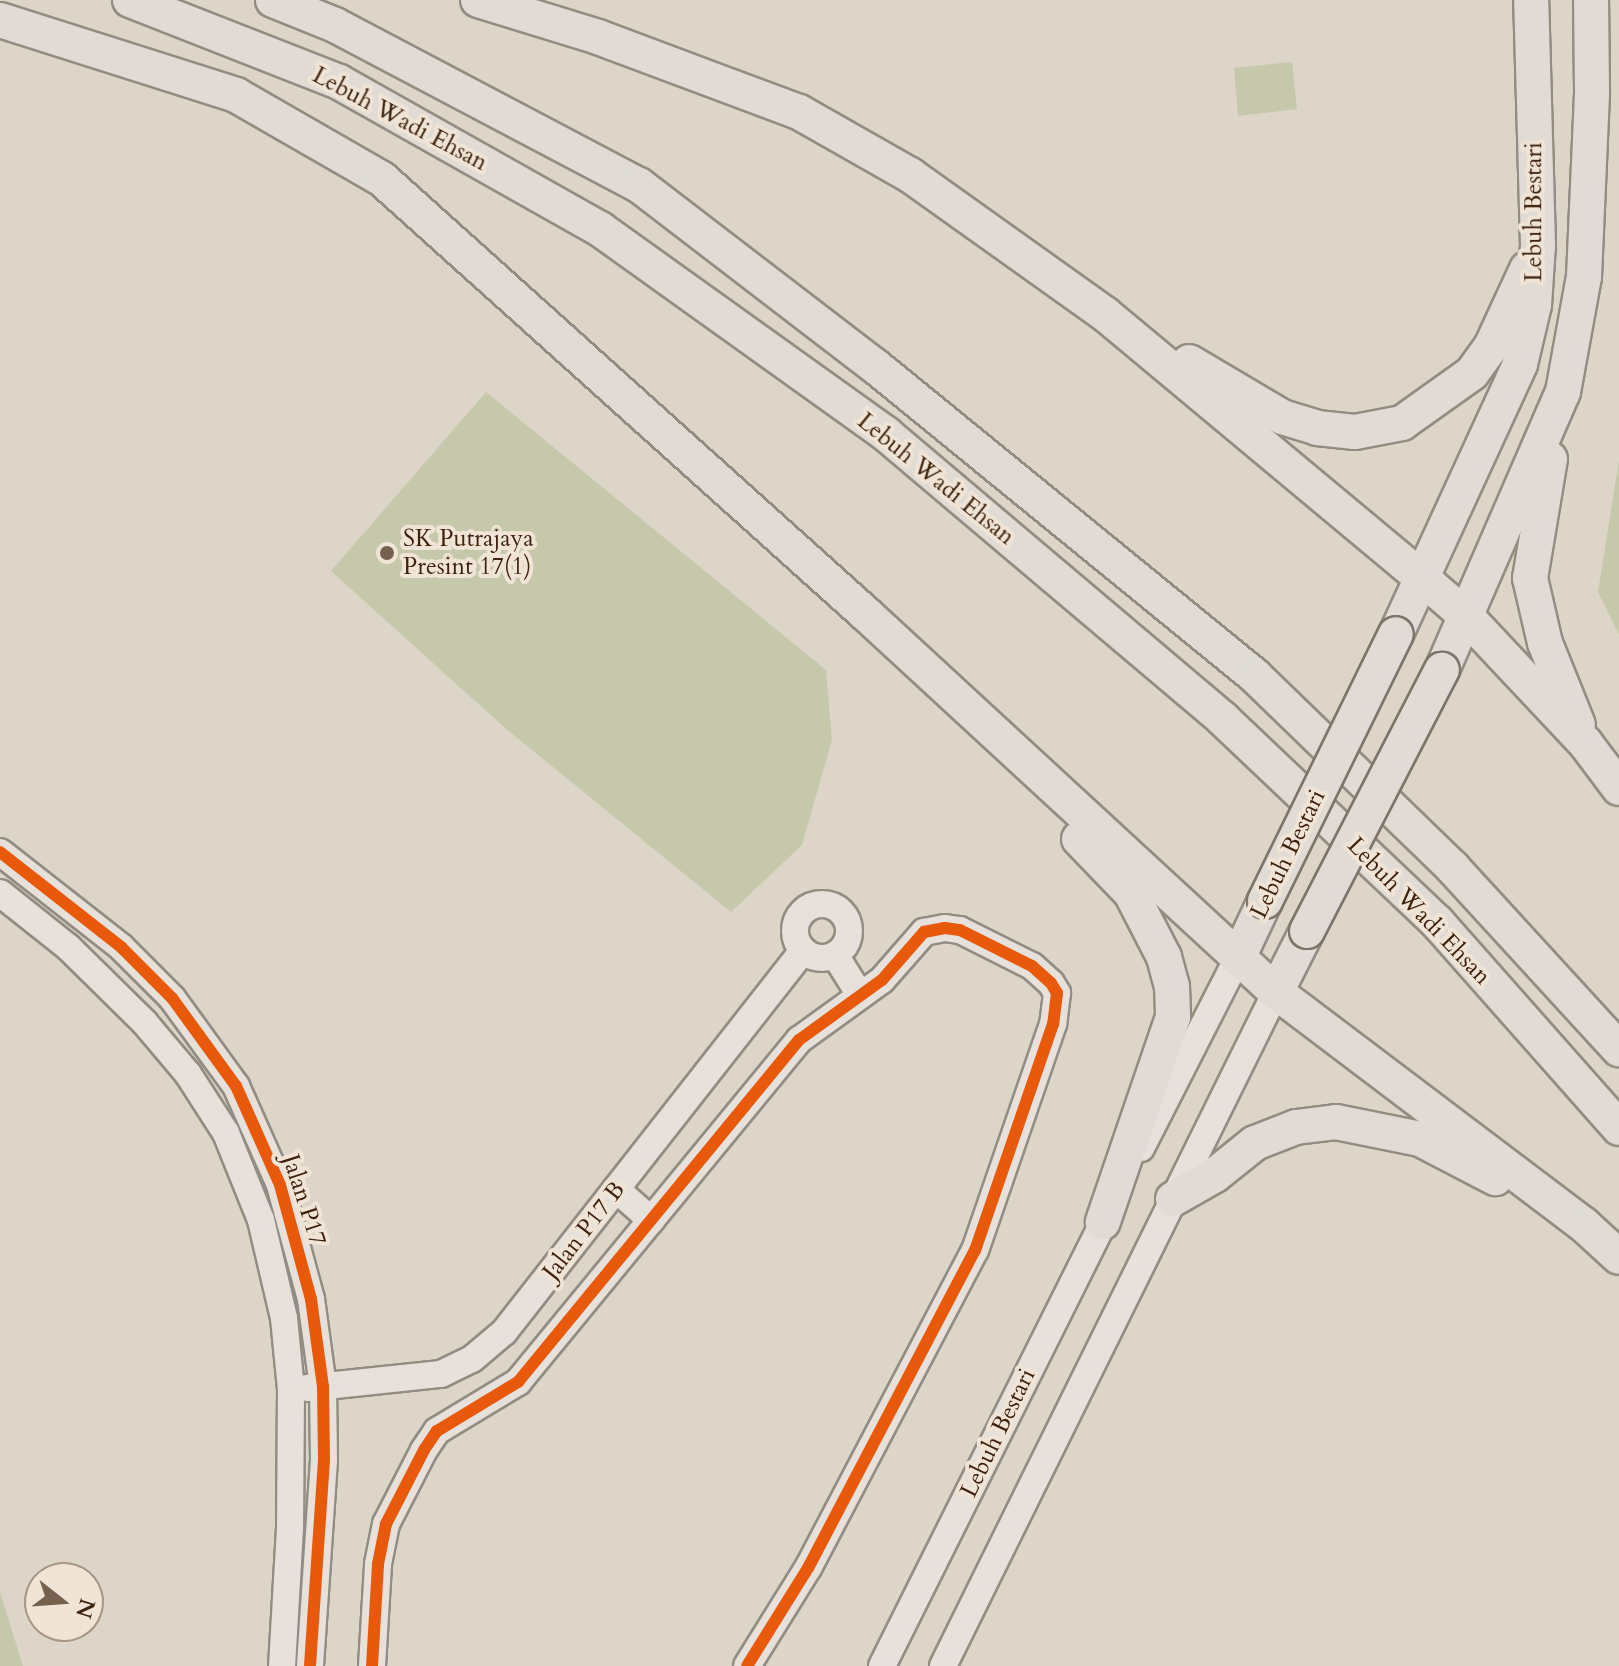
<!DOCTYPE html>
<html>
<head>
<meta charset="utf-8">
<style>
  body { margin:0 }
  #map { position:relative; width:1619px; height:1666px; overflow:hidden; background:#ddd5c8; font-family:Cardo,serif }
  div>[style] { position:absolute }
  .green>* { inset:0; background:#c6c8ab }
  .roads { filter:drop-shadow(2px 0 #948c82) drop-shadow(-2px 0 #948c82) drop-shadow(0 2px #948c82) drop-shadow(0 -2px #948c82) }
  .minor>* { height:26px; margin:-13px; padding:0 13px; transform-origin:13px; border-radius:13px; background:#e6e1da }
  .minor>.ring { margin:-13px; padding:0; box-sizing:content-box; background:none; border:26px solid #e6e1da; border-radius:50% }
  .major>* { height:34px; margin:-17px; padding:0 17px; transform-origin:17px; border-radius:17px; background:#e0dbd4 }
  .bridges { filter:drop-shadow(2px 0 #7d746a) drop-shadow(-2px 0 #7d746a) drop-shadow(0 2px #7d746a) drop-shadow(0 -2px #7d746a) }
  .major-bridge>* { height:34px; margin:-17px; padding:0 17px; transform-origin:17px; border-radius:17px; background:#e0dbd4 }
  .cycleway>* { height:12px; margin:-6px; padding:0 6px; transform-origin:6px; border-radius:6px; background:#e8590c }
  .dots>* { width:22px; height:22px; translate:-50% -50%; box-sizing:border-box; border:4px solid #efe4d5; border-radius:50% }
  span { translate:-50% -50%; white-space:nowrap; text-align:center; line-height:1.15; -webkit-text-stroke:8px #efe4d5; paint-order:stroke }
  .street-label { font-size:24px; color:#3e220e }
  .poi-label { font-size:24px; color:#3e220e }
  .left { translate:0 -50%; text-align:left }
  .north { position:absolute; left:24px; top:1562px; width:80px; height:80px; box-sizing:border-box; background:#efe4d5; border:2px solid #a89685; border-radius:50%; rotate:107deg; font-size:22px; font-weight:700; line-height:32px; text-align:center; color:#3e220e }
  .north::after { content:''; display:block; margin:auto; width:28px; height:36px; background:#76614f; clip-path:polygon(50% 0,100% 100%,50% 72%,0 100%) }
</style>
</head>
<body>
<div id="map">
  <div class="green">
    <div style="clip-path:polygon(1292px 62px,1297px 109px,1238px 116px,1234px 68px)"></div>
    <div style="clip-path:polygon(486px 392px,826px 670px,832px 740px,802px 845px,731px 912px,505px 728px,331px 571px)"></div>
    <div style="clip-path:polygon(1619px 460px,1619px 635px,1598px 592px)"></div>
    <div style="clip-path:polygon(0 1592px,23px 1666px,0 1666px)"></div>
  </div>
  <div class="roads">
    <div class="minor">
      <div style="left:0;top:852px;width:154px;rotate:38.1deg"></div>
      <div style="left:121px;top:947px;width:72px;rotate:45deg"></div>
      <div style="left:172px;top:998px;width:109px;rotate:54deg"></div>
      <div style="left:236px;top:1086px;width:108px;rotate:66deg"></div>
      <div style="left:280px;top:1185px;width:118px;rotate:74.8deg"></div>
      <div style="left:311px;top:1299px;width:89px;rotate:82.2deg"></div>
      <div style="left:323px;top:1387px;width:73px;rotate:89.2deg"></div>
      <div style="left:324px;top:1460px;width:206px;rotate:93.9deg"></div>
      <div style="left:0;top:893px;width:87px;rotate:38.5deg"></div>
      <div style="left:68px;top:947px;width:108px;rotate:44.6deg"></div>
      <div style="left:145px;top:1023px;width:67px;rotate:49.9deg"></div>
      <div style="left:188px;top:1074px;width:70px;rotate:57.2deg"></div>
      <div style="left:226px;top:1133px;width:94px;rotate:68.1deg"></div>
      <div style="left:261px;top:1220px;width:101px;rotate:76.8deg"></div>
      <div style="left:284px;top:1318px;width:71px;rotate:84.4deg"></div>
      <div style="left:291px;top:1389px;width:139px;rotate:90.4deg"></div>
      <div style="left:290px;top:1528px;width:138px;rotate:93.3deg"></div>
      <div class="ring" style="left:795px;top:904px;width:28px;height:28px"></div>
      <div style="left:835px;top:955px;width:47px;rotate:58deg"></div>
      <div style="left:1141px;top:1148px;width:213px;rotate:-63deg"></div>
      <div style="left:616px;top:1189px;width:47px;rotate:41.5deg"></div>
      <div style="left:307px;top:1388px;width:135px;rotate:-6deg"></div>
      <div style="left:441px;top:1374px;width:34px;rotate:-26deg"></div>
      <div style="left:472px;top:1359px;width:42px;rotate:-40.2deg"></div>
      <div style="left:504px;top:1332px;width:485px;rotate:-51.9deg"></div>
      <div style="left:372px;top:1666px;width:102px;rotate:-86.6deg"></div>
      <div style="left:378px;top:1564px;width:41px;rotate:-78.7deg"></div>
      <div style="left:386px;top:1524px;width:83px;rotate:-62.8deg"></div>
      <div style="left:424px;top:1450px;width:23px;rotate:-56deg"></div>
      <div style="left:437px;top:1431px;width:95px;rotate:-31.2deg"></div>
      <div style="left:518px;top:1382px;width:443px;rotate:-50.6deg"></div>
      <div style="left:799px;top:1040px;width:102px;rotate:-35.9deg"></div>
      <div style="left:882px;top:980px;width:64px;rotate:-48.8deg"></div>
      <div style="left:924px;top:932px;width:21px;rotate:-11deg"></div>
      <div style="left:945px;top:928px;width:15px;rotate:8deg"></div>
      <div style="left:960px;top:930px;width:80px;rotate:26.6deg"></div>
      <div style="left:1032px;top:966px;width:25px;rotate:42deg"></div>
      <div style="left:1051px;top:983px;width:12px;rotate:59deg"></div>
      <div style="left:1057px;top:993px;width:31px;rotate:97deg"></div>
      <div style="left:1053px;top:1024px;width:239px;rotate:109deg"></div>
      <div style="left:975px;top:1250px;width:359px;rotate:117.7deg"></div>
      <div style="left:808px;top:1568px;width:115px;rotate:121.9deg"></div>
      <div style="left:882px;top:1666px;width:513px;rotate:-63.48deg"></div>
      <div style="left:943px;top:1666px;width:752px;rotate:-63.71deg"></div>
    </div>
    <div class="major">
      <div style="left:130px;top:0;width:225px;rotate:21.4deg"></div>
      <div style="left:339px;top:82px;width:300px;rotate:29.4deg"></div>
      <div style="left:600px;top:229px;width:352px;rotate:35.6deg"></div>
      <div style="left:886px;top:434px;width:441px;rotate:40.2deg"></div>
      <div style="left:1223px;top:719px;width:295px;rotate:43.5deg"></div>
      <div style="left:1437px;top:922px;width:275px;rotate:48.5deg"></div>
      <div style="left:273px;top:0;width:67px;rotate:22deg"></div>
      <div style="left:335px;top:25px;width:344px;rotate:27.8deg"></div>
      <div style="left:639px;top:185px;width:297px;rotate:37.5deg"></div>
      <div style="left:875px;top:366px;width:490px;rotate:39.2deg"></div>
      <div style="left:1255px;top:676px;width:276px;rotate:44.1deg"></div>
      <div style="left:1453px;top:868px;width:246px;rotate:47.5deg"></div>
      <div style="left:478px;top:0;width:126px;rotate:17.1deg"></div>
      <div style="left:598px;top:37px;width:215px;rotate:20.5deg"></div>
      <div style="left:799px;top:112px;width:128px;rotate:29.6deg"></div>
      <div style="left:910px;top:175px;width:239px;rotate:35.5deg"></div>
      <div style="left:1105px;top:314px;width:413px;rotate:39.8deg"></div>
      <div style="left:1422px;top:578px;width:58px;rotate:40.8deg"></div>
      <div style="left:1466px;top:616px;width:175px;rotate:46.8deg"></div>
      <div style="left:1586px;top:744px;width:55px;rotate:53.1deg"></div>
      <div style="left:0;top:20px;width:248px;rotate:17.6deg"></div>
      <div style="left:236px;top:95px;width:168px;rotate:29.9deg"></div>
      <div style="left:382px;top:179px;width:651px;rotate:41.95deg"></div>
      <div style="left:866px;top:614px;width:558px;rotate:42.67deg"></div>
      <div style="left:1276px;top:992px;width:386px;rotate:37.1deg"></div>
      <div style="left:1584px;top:1225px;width:47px;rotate:42.4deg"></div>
      <div style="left:1189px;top:362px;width:108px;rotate:30.6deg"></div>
      <div style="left:1282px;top:417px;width:37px;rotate:17deg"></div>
      <div style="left:1317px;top:428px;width:38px;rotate:6deg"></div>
      <div style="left:1355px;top:432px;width:48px;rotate:-10.8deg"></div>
      <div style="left:1402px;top:423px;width:86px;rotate:-35.5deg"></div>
      <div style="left:1472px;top:373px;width:32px;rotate:-54deg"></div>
      <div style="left:1491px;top:347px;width:86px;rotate:-65.2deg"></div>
      <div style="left:1550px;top:459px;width:121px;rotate:99.5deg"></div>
      <div style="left:1530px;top:578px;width:67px;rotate:77deg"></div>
      <div style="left:1545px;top:643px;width:88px;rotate:68.1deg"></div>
      <div style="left:1396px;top:634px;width:297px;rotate:-65.3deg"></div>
      <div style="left:1520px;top:364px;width:61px;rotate:-76.7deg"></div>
      <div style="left:1534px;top:305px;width:60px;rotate:-86.2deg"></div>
      <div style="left:1538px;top:245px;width:245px;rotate:-91.6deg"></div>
      <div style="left:1442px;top:670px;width:303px;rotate:-66.5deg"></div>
      <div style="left:1563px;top:392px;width:117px;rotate:-79.7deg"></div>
      <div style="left:1584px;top:277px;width:186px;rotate:-87.5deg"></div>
      <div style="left:1592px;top:91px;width:91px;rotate:-90.6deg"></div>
      <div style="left:1079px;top:839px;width:75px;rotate:46.1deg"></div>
      <div style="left:1131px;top:893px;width:72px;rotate:62.7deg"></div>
      <div style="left:1164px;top:957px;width:30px;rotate:75deg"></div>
      <div style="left:1172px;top:986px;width:31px;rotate:88deg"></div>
      <div style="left:1173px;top:1017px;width:217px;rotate:108.9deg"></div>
      <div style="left:1238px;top:958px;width:63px;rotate:-64.7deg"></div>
      <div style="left:1276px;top:992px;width:68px;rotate:-63.1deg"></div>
      <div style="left:1173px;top:1199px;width:48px;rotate:-29.7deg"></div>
      <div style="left:1215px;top:1175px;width:51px;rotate:-38.7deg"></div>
      <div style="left:1255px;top:1143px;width:44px;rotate:-21.3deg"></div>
      <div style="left:1296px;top:1127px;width:40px;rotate:-7.1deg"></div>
      <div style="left:1336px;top:1122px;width:86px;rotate:11.4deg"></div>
      <div style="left:1420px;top:1139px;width:85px;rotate:27.5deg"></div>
    </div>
  </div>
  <div class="bridges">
    <div class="major-bridge">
      <div style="left:1265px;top:901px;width:297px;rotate:-63.9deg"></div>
      <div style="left:1307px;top:931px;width:294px;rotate:-62.7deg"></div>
    </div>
  </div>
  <div class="cycleway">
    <div style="left:0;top:852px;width:154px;rotate:38.1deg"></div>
    <div style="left:121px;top:947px;width:72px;rotate:45deg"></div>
    <div style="left:172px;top:998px;width:109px;rotate:54deg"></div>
    <div style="left:236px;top:1086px;width:108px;rotate:66deg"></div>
    <div style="left:280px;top:1185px;width:118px;rotate:74.8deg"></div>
    <div style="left:311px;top:1299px;width:89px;rotate:82.2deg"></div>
    <div style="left:323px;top:1387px;width:73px;rotate:89.2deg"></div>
    <div style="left:324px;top:1460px;width:206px;rotate:93.9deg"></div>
    <div style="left:372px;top:1666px;width:102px;rotate:-86.6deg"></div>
    <div style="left:378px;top:1564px;width:41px;rotate:-78.7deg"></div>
    <div style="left:386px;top:1524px;width:83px;rotate:-62.8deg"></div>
    <div style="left:424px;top:1450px;width:23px;rotate:-56deg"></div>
    <div style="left:437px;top:1431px;width:95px;rotate:-31.2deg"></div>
    <div style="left:518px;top:1382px;width:443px;rotate:-50.6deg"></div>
    <div style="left:799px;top:1040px;width:102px;rotate:-35.9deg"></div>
    <div style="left:882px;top:980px;width:64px;rotate:-48.8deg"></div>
    <div style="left:924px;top:932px;width:21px;rotate:-11deg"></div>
    <div style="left:945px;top:928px;width:15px;rotate:8deg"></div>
    <div style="left:960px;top:930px;width:80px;rotate:26.6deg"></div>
    <div style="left:1032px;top:966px;width:25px;rotate:42deg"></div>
    <div style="left:1051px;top:983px;width:12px;rotate:59deg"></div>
    <div style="left:1057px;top:993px;width:31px;rotate:97deg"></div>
    <div style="left:1053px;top:1024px;width:239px;rotate:109deg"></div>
    <div style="left:975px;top:1250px;width:359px;rotate:117.7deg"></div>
    <div style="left:808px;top:1568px;width:115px;rotate:121.9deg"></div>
  </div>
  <div class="dots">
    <div style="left:387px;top:553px;background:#76614f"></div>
  </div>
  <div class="street-label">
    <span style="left:400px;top:119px;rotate:28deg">Lebuh Wadi Ehsan</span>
    <span style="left:1534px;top:212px;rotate:-90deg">Lebuh Bestari</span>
    <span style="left:936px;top:479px;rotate:39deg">Lebuh Wadi Ehsan</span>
    <span style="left:1288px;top:854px;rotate:-64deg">Lebuh Bestari</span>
    <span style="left:1419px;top:911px;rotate:46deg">Lebuh Wadi Ehsan</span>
    <span style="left:304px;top:1200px;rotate:72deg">Jalan P17</span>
    <span style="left:584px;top:1231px;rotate:-52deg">Jalan P17 B</span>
    <span style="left:998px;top:1433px;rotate:-64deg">Lebuh Bestari</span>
  </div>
  <div class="poi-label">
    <span class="left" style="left:403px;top:553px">SK Putrajaya<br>Presint 17(1)</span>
  </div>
  <div class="north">N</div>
</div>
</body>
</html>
